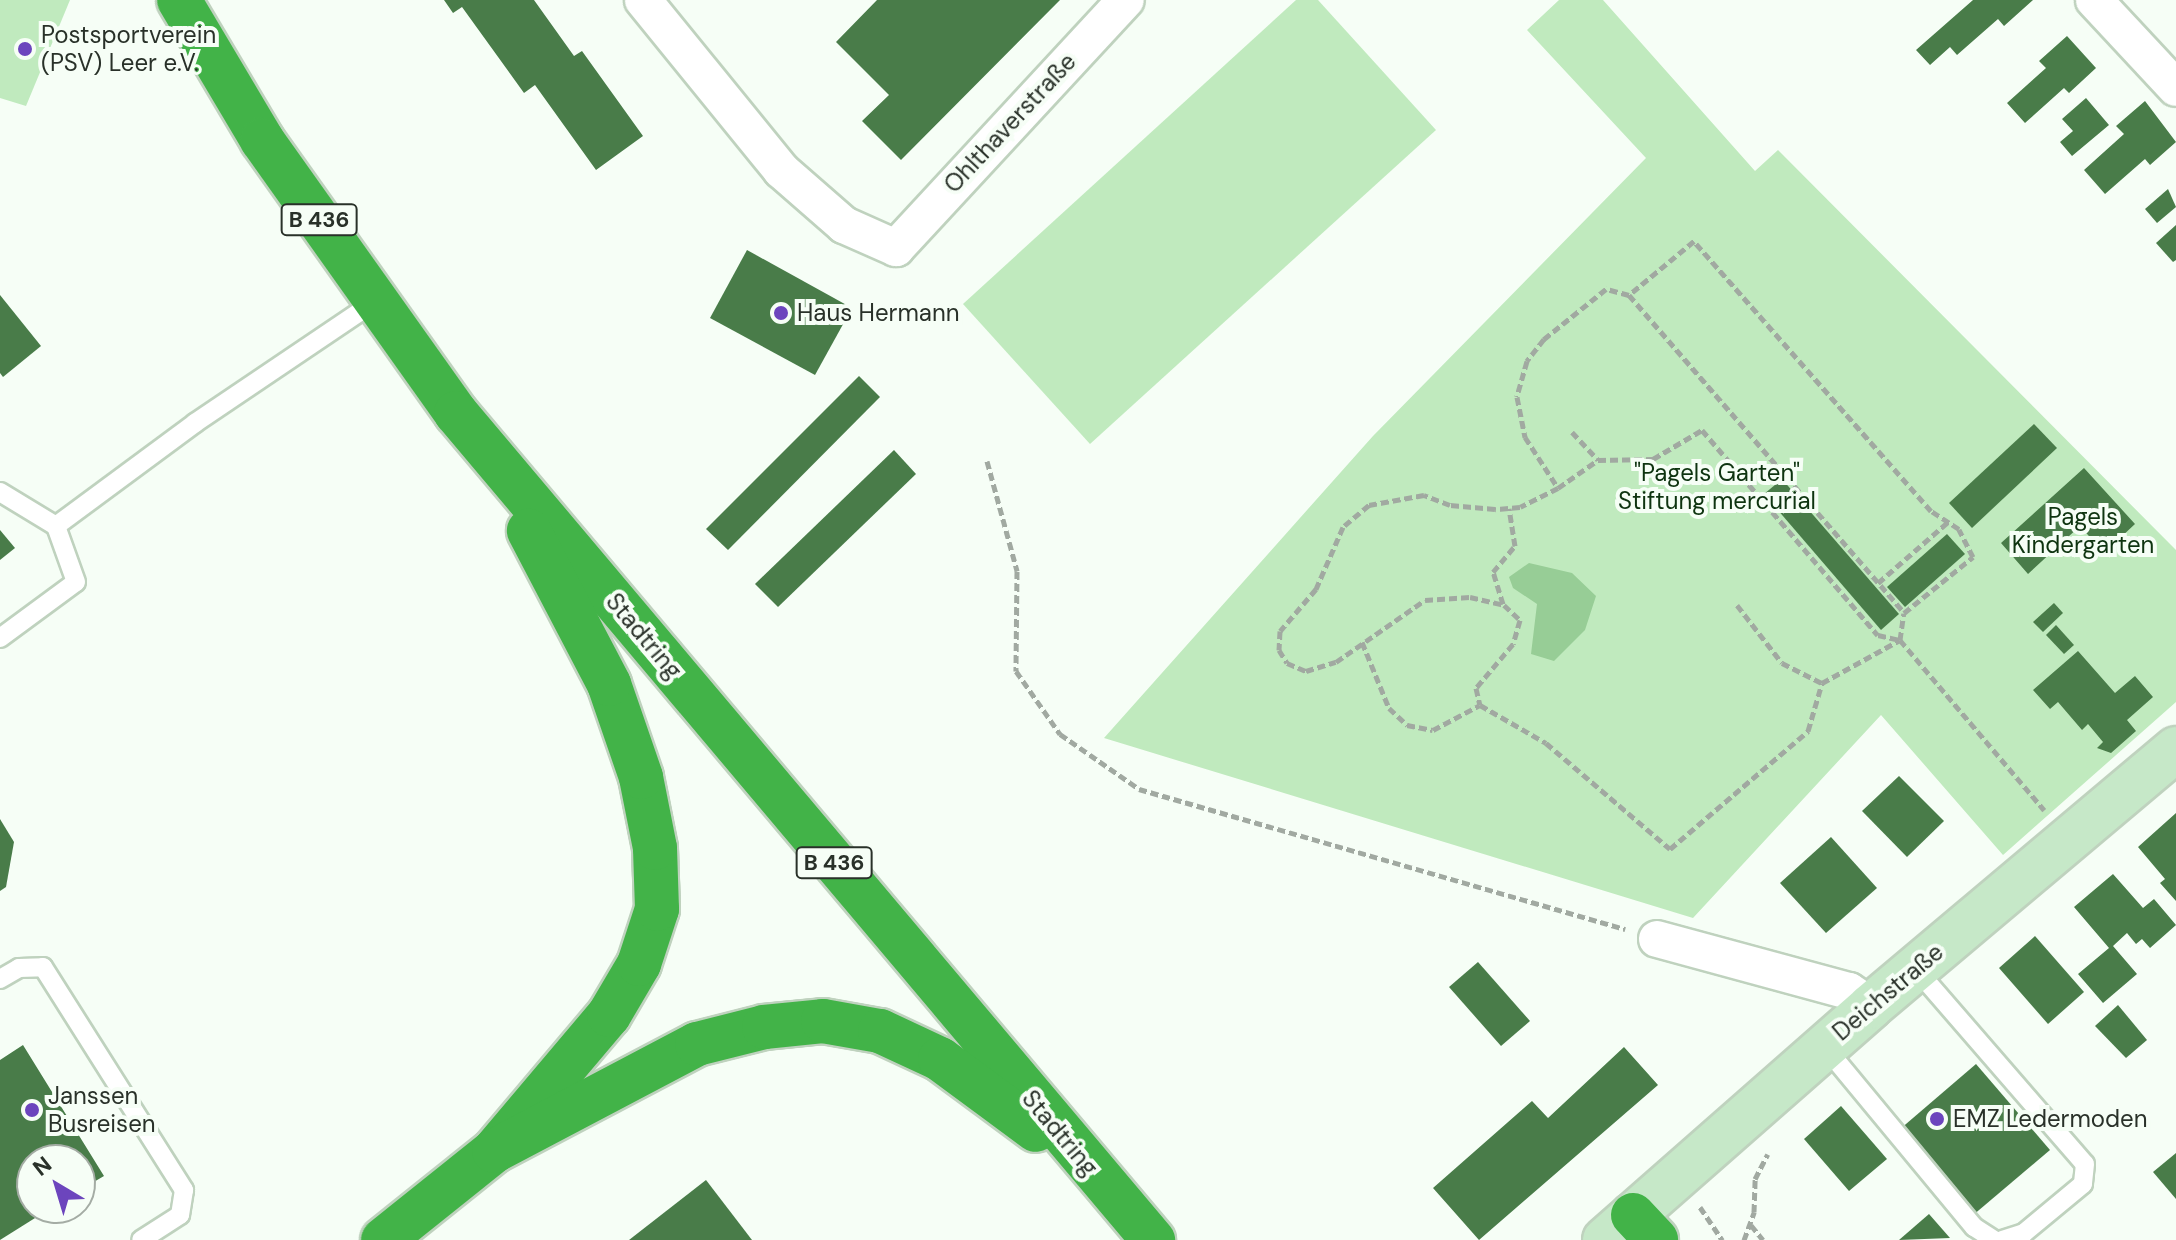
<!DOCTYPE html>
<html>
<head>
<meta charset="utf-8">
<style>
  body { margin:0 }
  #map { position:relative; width:2176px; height:1240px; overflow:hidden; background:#f6fef6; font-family:"DM Sans",sans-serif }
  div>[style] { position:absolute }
  .green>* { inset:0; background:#c0eabe }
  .water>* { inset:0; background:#97cd96 }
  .building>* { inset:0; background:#497c49 }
  .path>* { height:5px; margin-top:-2.5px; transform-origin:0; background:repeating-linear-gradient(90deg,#a1a9a1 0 8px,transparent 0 12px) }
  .roads { filter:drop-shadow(2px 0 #bfd2be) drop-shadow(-2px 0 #bfd2be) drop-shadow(0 2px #bfd2be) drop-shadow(0 -2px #bfd2be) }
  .lane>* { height:18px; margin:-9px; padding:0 9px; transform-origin:9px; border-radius:9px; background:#fff }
  .street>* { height:36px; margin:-18px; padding:0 18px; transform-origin:18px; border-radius:18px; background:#fff }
  .secondary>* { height:44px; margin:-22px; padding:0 22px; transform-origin:22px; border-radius:22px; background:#c6e8c8 }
  .highway>* { height:44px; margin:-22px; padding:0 22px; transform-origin:22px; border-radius:22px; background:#42b348 }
  .dots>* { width:22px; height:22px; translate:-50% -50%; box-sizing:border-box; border:4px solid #f6fef6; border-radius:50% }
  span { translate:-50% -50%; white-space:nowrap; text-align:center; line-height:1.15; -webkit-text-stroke:8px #f6fef6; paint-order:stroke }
  .shield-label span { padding:2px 6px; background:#f6fef6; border:2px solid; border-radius:6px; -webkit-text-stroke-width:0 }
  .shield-label { font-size:22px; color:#293129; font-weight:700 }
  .poi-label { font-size:24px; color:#293129 }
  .left { translate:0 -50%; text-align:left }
  .street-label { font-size:24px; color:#293129 }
  .park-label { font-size:24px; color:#0e3410 }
  .north { position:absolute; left:16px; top:1144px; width:80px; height:80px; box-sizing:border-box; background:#f6fef6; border:2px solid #a4aca4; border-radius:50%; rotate:322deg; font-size:22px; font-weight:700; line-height:32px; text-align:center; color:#293129 }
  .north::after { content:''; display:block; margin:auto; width:28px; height:36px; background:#6c45bd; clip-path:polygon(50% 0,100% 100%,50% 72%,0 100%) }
</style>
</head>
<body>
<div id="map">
  <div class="green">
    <div style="clip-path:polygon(0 0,70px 0,26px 106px,0 98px)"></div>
    <div style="clip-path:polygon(1296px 0,1318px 0,1436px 130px,1090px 444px,963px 304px)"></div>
    <div style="clip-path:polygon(1559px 0,1603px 0,1755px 171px,1778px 150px,2176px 550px,2176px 702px,2003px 855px,1881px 715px,1693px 918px,1104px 738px,1373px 436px,1646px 158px,1527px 30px)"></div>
  </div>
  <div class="water">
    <div style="clip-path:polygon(1529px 563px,1572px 573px,1596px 596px,1585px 630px,1554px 661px,1531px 654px,1537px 604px,1513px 588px,1509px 577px)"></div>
  </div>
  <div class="building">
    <div style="clip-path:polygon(444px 0,534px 0,574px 56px,582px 51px,643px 136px,596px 170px,535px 85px,524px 93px,462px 7px,453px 13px)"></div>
    <div style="clip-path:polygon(877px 0,1060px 0,901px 160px,862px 121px,889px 95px,836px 42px)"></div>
    <div style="clip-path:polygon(1973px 0,2033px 0,2004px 26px,1998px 19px,1957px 55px,1950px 47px,1930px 65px,1916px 50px)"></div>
    <div style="clip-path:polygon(2067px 36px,2096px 68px,2069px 93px,2064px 88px,2025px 123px,2007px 103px,2046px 68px,2039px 61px)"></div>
    <div style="clip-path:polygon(2086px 98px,2109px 125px,2072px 156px,2060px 142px,2073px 131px,2062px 119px)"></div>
    <div style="clip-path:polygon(2145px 101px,2176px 142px,2150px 165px,2145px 159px,2105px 194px,2084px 170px,2124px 134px,2116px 126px)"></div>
    <div style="clip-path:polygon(2168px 189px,2176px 207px,2157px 223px,2145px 209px)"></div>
    <div style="clip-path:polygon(2176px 225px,2176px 260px,2173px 262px,2156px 243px)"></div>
    <div style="clip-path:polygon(747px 250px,852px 308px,815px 375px,710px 318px)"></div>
    <div style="clip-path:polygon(0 295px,41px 346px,3px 377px,0 373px)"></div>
    <div style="clip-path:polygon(859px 376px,880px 397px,728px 550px,706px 529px)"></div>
    <div style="clip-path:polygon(2034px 424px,2057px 448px,1972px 528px,1949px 503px)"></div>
    <div style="clip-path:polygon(894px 450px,916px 474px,778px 607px,755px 584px)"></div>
    <div style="clip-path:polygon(2084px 468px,2135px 524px,2104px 553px,2080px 526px,2028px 574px,2001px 543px)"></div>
    <div style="clip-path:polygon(1782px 479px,1899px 614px,1881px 630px,1764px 494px)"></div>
    <div style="clip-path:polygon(0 530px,15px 548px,0 560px)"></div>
    <div style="clip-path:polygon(1947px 534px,1965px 554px,1905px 607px,1887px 587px)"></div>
    <div style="clip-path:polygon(2054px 603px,2063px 613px,2043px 632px,2033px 622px)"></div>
    <div style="clip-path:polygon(2056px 625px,2074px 645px,2064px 654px,2046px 635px)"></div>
    <div style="clip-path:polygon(2078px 651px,2115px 693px,2135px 676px,2153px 697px,2127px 720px,2136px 731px,2111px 753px,2097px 748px,2103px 742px,2088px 724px,2082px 730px,2058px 702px,2050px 709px,2033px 690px)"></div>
    <div style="clip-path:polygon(1899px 776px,1944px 821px,1907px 857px,1862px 811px)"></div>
    <div style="clip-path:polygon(2176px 813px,2176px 901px,2160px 883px,2165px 879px,2138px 847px)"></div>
    <div style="clip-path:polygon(0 819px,14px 842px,6px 887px,0 891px)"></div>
    <div style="clip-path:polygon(1831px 837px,1877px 888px,1826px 933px,1780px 883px)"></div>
    <div style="clip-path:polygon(2113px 874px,2143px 908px,2154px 899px,2176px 925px,2150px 948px,2142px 939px,2136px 944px,2127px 933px,2113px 946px,2137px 974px,2103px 1003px,2078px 974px,2109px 948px,2074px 907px)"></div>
    <div style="clip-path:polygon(2035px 936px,2084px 992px,2048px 1024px,1999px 968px)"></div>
    <div style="clip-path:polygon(1478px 962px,1530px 1021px,1501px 1046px,1449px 987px)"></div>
    <div style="clip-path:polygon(2118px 1005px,2147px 1040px,2126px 1058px,2095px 1026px)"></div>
    <div style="clip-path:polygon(23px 1045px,104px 1176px,80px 1190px,80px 1160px,32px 1160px,32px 1208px,51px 1208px,0 1240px,0 1060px)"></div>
    <div style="clip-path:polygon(1624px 1047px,1658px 1085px,1479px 1240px,1433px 1188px,1532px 1101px,1548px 1118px)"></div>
    <div style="clip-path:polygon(1976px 1064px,2050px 1150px,1972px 1216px,1899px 1130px)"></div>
    <div style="clip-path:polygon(1841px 1106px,1887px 1159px,1849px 1191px,1804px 1139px)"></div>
    <div style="clip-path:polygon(2176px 1153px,2176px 1199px,2153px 1172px)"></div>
    <div style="clip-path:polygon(706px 1180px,752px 1240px,629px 1240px)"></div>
    <div style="clip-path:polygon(1929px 1214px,1950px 1238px,1899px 1240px)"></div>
  </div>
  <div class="path">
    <div style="left:1629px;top:295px;width:420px;rotate:49.1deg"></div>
    <div style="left:1572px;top:432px;width:38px;rotate:47deg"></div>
    <div style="left:987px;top:461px;width:114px;rotate:74.7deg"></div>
    <div style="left:1017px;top:571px;width:100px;rotate:90.6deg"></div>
    <div style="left:1016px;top:671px;width:77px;rotate:55.1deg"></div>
    <div style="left:1060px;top:734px;width:96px;rotate:34.8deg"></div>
    <div style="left:1139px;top:789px;width:506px;rotate:16.07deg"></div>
    <div style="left:1558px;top:488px;width:42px;rotate:153.4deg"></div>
    <div style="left:1520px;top:507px;width:25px;rotate:175deg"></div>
    <div style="left:1495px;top:509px;width:45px;rotate:-174.9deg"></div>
    <div style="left:1450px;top:505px;width:28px;rotate:-159deg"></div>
    <div style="left:1424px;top:495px;width:56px;rotate:169.7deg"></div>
    <div style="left:1369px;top:505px;width:34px;rotate:140deg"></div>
    <div style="left:1343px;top:527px;width:68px;rotate:113.5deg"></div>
    <div style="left:1316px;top:589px;width:55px;rotate:130.6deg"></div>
    <div style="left:1280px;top:631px;width:19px;rotate:93deg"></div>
    <div style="left:1279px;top:650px;width:15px;rotate:58deg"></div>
    <div style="left:1287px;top:663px;width:21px;rotate:23deg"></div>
    <div style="left:1306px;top:671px;width:31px;rotate:-17deg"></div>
    <div style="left:1336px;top:662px;width:108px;rotate:-34.9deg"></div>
    <div style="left:1425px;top:600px;width:45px;rotate:-3.8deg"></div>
    <div style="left:1470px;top:597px;width:35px;rotate:13deg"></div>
    <div style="left:1504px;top:605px;width:22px;rotate:43deg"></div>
    <div style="left:1520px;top:620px;width:25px;rotate:106deg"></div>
    <div style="left:1513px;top:644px;width:57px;rotate:130.1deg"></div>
    <div style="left:1476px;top:688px;width:17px;rotate:77deg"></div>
    <div style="left:1480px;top:705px;width:76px;rotate:29.9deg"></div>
    <div style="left:1546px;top:743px;width:163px;rotate:40.5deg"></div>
    <div style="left:1670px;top:849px;width:182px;rotate:-40.5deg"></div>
    <div style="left:1808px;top:731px;width:50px;rotate:-73.7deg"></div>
    <div style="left:1878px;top:583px;width:93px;rotate:-41.1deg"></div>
    <div style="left:1503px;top:604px;width:34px;rotate:-107deg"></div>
    <div style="left:1493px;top:572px;width:34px;rotate:-50deg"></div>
    <div style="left:1515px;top:546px;width:38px;rotate:-99deg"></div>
    <div style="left:1737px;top:605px;width:73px;rotate:52.2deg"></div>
    <div style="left:1782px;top:663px;width:45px;rotate:26.6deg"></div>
    <div style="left:1822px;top:683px;width:89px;rotate:-28.9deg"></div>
    <div style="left:1900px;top:640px;width:27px;rotate:-82deg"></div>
    <div style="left:1904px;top:613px;width:89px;rotate:-39.1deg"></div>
    <div style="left:1973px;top:557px;width:31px;rotate:-117deg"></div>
    <div style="left:1959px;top:529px;width:33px;rotate:-147deg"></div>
    <div style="left:1931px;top:511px;width:359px;rotate:-131.3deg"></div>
    <div style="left:1694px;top:241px;width:85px;rotate:140.3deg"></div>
    <div style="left:1629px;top:295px;width:24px;rotate:-165deg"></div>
    <div style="left:1606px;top:289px;width:80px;rotate:141.1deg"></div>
    <div style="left:1544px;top:339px;width:28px;rotate:128deg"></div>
    <div style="left:1527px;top:361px;width:37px;rotate:106deg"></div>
    <div style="left:1517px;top:397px;width:41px;rotate:78.7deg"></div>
    <div style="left:1525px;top:437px;width:61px;rotate:57.1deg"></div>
    <div style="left:1558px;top:488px;width:49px;rotate:-35deg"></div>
    <div style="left:1598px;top:460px;width:55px;rotate:-1deg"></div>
    <div style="left:1653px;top:459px;width:57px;rotate:-30.6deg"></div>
    <div style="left:1702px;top:430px;width:270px;rotate:49.4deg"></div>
    <div style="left:1878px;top:635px;width:23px;rotate:13deg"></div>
    <div style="left:1900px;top:640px;width:223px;rotate:49.7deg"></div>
    <div style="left:1362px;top:642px;width:71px;rotate:67.8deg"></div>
    <div style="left:1389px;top:708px;width:25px;rotate:43deg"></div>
    <div style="left:1407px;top:725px;width:26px;rotate:11deg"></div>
    <div style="left:1433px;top:730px;width:53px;rotate:-28deg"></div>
    <div style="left:1700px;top:1207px;width:40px;rotate:56deg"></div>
    <div style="left:1751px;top:1225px;width:19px;rotate:51deg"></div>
    <div style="left:1744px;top:1240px;width:30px;rotate:-70deg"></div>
    <div style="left:1754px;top:1212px;width:33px;rotate:-88deg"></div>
    <div style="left:1755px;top:1179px;width:28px;rotate:-63deg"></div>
  </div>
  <div class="roads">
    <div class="lane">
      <div style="left:0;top:492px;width:66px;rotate:31.3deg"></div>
      <div style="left:0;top:638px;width:94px;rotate:-36.4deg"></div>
      <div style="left:76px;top:582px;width:59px;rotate:-109.7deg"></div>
      <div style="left:56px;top:526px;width:173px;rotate:-36.5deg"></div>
      <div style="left:195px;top:423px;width:218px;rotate:-34deg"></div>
      <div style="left:1915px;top:968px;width:259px;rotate:49.1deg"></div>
      <div style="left:2085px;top:1164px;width:20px;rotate:96deg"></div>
      <div style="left:2083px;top:1184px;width:77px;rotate:140.3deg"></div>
      <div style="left:2024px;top:1233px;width:23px;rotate:162deg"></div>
      <div style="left:0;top:979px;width:22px;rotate:-30deg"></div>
      <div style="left:19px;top:968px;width:24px;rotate:-2deg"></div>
      <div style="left:43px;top:967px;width:264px;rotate:57.7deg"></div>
      <div style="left:184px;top:1190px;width:25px;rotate:99deg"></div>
      <div style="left:180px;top:1215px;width:46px;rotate:147.3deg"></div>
      <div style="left:1825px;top:1047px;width:234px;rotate:50.4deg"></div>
      <div style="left:1974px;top:1227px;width:24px;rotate:33deg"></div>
    </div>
    <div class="street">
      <div style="left:643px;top:0;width:219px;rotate:50.9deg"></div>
      <div style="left:781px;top:170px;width:84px;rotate:41.1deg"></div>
      <div style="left:844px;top:225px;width:57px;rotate:23.9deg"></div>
      <div style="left:896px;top:248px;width:338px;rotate:-47.2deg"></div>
      <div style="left:2094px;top:0;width:120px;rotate:47deg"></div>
      <div style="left:1657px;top:939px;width:199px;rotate:15.2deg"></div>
      <div style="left:1849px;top:991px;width:27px;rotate:34deg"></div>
    </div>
    <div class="secondary">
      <div style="left:1605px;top:1240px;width:354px;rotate:-41.3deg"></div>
      <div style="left:1871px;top:1006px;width:399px;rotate:-40.1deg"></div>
    </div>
    <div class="highway">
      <div style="left:179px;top:0;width:163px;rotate:59.3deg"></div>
      <div style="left:262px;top:140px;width:335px;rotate:54.6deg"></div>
      <div style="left:456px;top:413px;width:1082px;rotate:49.88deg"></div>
      <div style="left:494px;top:1151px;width:178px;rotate:-49.8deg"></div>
      <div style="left:609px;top:1015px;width:59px;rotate:-59.5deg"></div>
      <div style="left:639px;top:964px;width:58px;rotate:-71.9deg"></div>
      <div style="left:657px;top:909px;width:61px;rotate:-91.9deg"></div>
      <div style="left:655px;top:848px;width:72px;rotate:-101.2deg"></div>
      <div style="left:641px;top:777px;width:98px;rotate:-109deg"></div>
      <div style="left:609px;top:684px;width:173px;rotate:-117.6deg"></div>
      <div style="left:1633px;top:1215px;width:34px;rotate:47deg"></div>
      <div style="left:383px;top:1240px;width:142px;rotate:-38.7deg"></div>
      <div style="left:494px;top:1151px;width:229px;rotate:-27.8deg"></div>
      <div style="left:697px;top:1044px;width:69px;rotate:-14.2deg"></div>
      <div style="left:764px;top:1027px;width:59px;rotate:-5.8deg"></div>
      <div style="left:823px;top:1021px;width:58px;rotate:10deg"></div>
      <div style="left:880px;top:1031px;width:66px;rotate:25deg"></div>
      <div style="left:940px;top:1059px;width:119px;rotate:36.5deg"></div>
    </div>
  </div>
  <div class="dots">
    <div style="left:25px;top:49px;background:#6c45bd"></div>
    <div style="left:781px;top:313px;background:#6c45bd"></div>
    <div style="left:32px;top:1110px;background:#6c45bd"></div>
    <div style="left:1937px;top:1119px;background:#6c45bd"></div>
  </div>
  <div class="shield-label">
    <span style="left:319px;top:220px">B 436</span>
    <span style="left:834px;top:863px">B 436</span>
  </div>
  <div class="poi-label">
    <span class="left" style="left:41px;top:49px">Postsportverein<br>(PSV) Leer e.V.</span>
    <span class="left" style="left:797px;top:313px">Haus Hermann</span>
    <span class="left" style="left:48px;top:1110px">Janssen<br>Busreisen</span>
    <span class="left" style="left:1953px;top:1119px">EMZ Ledermoden</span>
  </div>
  <div class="street-label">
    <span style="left:1010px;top:123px;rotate:-47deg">Ohlthaverstraße</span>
    <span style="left:644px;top:636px;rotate:50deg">Stadtring</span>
    <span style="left:1888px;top:992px;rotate:-40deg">Deichstraße</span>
    <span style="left:1060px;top:1133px;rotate:50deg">Stadtring</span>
  </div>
  <div class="park-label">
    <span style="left:1717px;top:487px">"Pagels Garten"<br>Stiftung mercurial</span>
    <span style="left:2083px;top:531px">Pagels<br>Kindergarten</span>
  </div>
  <div class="north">N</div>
</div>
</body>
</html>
